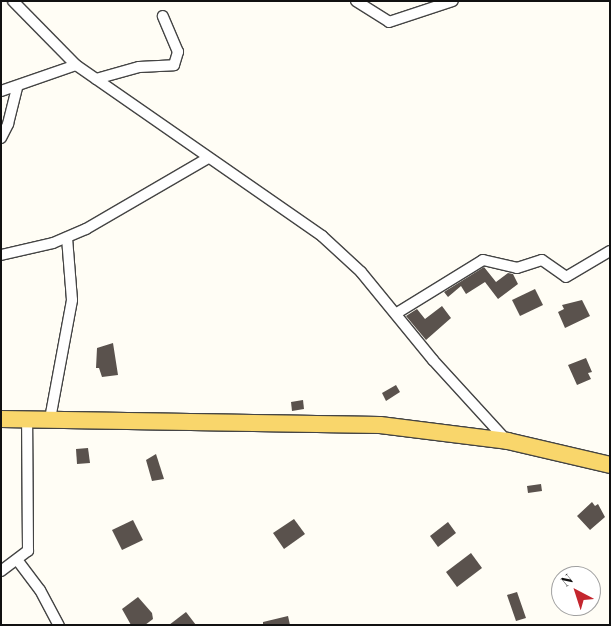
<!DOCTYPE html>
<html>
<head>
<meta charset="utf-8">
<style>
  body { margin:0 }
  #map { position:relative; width:611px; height:626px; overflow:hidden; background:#fffdf5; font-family:"Playfair Display",serif }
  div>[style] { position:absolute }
  .building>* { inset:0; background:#5a524d }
  .roads { filter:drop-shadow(1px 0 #444) drop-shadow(-1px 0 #444) drop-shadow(0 1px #444) drop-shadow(0 -1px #444) }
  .minor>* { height:10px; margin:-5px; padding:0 5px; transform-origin:5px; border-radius:5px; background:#fff }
  .primary>* { height:16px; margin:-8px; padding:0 8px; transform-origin:8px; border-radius:8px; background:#f9d66b }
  span { translate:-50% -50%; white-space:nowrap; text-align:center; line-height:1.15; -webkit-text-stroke:5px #fff; paint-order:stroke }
  .frame { position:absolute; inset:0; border:2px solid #111; pointer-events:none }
  .north { position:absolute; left:551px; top:566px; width:50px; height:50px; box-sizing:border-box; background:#fff; border:1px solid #a0a0a0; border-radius:50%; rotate:320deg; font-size:14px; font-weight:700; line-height:20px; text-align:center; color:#111 }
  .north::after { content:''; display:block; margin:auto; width:18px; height:22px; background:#c4262e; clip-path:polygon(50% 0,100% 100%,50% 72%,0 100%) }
</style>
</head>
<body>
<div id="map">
  <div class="building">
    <div style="clip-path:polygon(484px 267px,496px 282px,508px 273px,513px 274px,518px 284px,498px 299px,485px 282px,466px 294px,461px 286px,448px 297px,444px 292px)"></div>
    <div style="clip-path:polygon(535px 289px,543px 305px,520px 316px,512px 300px)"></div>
    <div style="clip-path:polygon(582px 300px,590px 316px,565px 328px,558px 312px,564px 309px,562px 305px)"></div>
    <div style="clip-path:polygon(442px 306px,451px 318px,426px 340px,406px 316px,417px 309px,425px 319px)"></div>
    <div style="clip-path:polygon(113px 343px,118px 375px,102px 377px,99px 368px,96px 368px,97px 348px)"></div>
    <div style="clip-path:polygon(586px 358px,592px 372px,588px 373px,591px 379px,577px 385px,568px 365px)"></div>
    <div style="clip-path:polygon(396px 385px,400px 392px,386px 401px,382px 393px)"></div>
    <div style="clip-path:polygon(303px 400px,304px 409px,292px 411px,291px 402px)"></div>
    <div style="clip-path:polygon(88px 448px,90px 463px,77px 464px,76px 449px)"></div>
    <div style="clip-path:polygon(156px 454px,164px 479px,152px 481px,146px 460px)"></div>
    <div style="clip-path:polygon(541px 484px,542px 491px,528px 493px,527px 486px)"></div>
    <div style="clip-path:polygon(592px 502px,595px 506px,598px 504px,605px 517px,590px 530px,577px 516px)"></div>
    <div style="clip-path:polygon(294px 519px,305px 534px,284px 549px,273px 533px)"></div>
    <div style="clip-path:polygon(133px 520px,143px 540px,122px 550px,112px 530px)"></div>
    <div style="clip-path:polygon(448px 522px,456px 533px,438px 547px,430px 536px)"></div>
    <div style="clip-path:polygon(471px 553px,482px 568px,457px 587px,446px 572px)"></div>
    <div style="clip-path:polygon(517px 592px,526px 618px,516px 621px,507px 595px)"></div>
    <div style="clip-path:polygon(138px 597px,152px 613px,153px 619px,145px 625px,131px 625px,122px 609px)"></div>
    <div style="clip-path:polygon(186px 612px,196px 625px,169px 625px)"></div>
    <div style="clip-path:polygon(288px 616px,290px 625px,263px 625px,263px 622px)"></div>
  </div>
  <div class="roads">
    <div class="minor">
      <div style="left:13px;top:1px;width:90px;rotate:45.5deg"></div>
      <div style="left:76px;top:65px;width:300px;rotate:34.8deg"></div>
      <div style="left:322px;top:236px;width:53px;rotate:42.7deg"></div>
      <div style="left:361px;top:272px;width:114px;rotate:50.7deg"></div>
      <div style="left:433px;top:360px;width:110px;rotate:47.6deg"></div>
      <div style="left:356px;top:1px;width:39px;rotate:32deg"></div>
      <div style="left:389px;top:22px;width:67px;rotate:-18.2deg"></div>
      <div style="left:96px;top:79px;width:45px;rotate:-15.6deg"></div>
      <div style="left:139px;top:67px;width:35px;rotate:-3deg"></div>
      <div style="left:174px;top:65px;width:14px;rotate:-73deg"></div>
      <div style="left:178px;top:52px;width:39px;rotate:-113deg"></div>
      <div style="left:1px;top:91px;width:79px;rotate:-19.1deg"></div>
      <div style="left:1px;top:138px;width:16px;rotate:-63deg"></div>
      <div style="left:8px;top:124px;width:38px;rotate:-76deg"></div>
      <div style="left:1px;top:255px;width:53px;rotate:-13deg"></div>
      <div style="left:53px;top:243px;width:36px;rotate:-23deg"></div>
      <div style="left:86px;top:229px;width:141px;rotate:-30.2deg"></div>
      <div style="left:397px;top:313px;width:101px;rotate:-31.6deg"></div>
      <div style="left:483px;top:260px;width:35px;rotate:13deg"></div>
      <div style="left:517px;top:268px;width:26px;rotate:-18deg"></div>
      <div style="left:542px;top:260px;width:29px;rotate:35deg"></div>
      <div style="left:566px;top:277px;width:51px;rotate:-30.6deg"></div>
      <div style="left:50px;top:419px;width:121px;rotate:-79.5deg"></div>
      <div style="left:72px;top:300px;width:62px;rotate:-94.6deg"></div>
      <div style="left:18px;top:561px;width:36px;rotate:53deg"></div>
      <div style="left:40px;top:590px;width:40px;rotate:62deg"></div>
      <div style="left:1px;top:571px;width:34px;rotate:-37deg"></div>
      <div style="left:28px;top:551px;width:132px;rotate:-90.4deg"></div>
    </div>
    <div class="primary">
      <div style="left:1px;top:419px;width:379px;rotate:0.9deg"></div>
      <div style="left:380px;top:425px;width:129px;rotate:7.1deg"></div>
      <div style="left:508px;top:441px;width:105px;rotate:13.2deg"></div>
    </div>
  </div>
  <div class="frame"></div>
  <div class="north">N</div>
</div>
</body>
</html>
